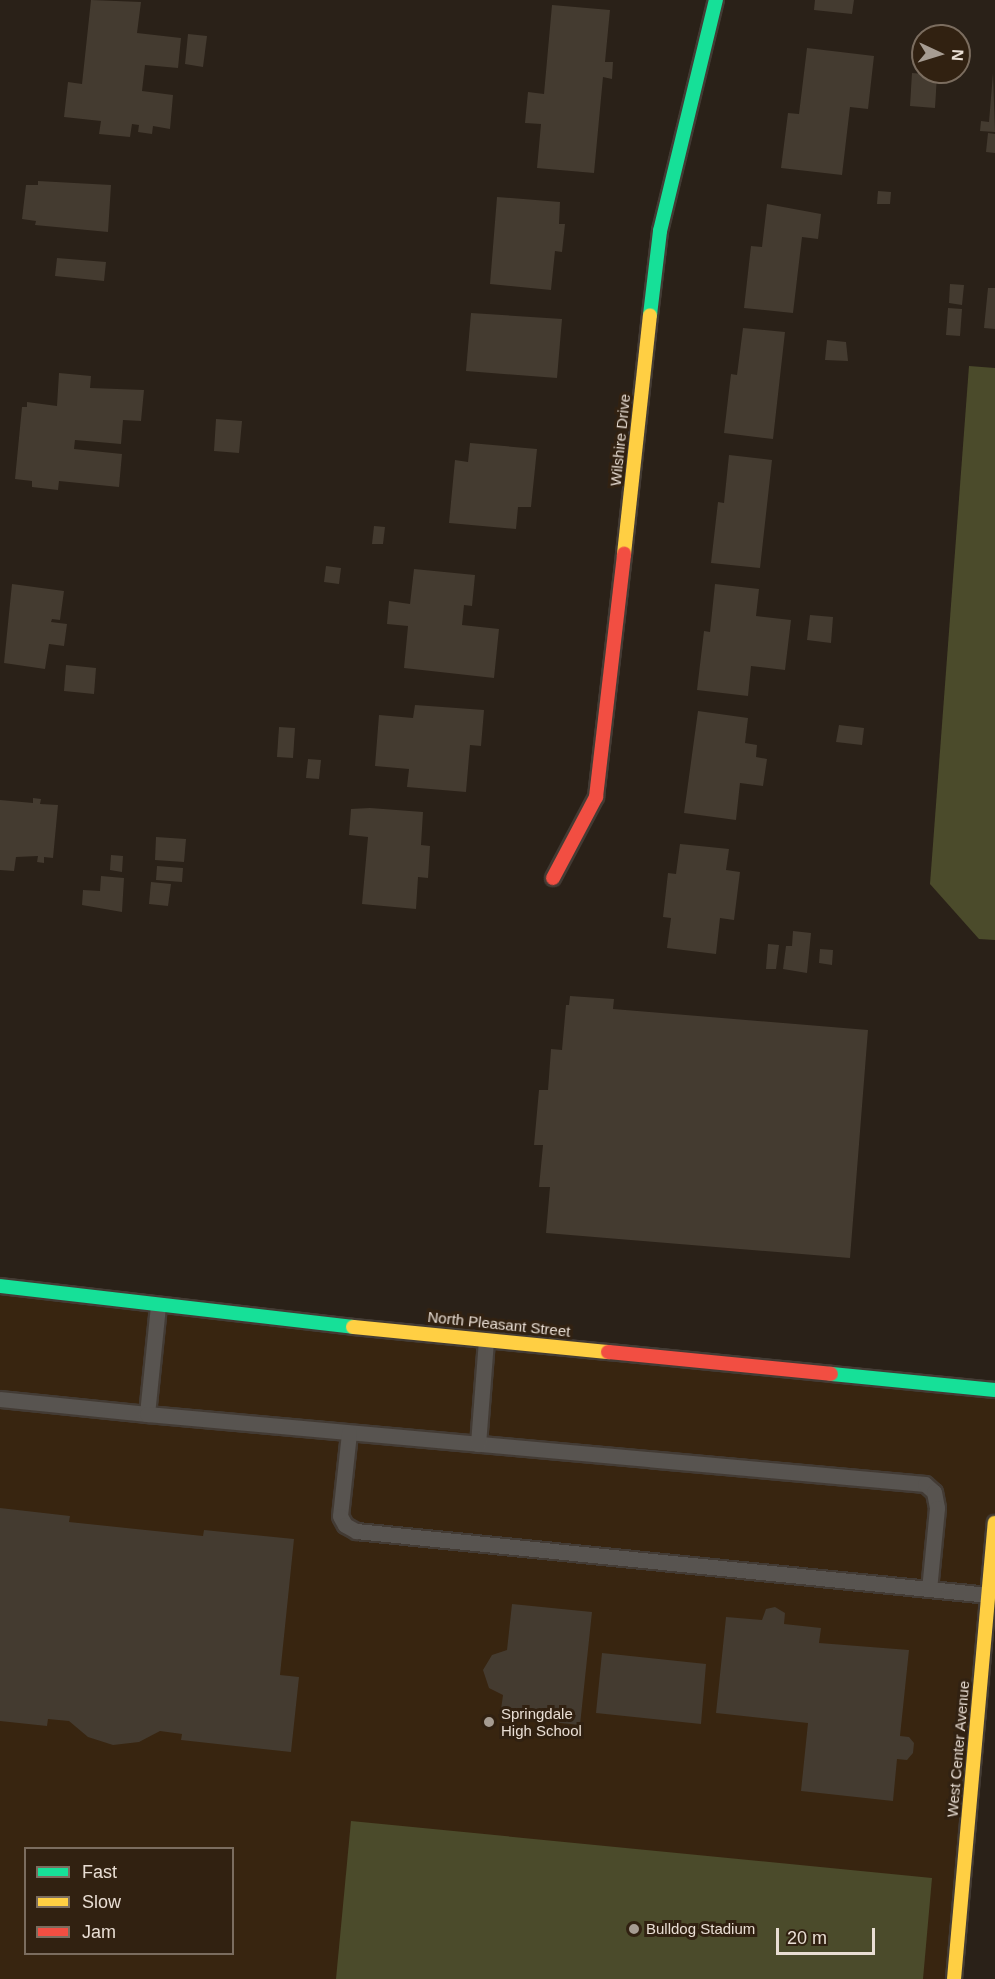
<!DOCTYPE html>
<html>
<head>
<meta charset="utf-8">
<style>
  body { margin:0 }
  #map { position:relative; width:995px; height:1979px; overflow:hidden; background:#2a2118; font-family:Helvetica,sans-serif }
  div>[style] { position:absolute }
  .built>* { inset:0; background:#382510 }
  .green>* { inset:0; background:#4b4b2b }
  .building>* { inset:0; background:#443b30 }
  .roads { filter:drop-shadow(2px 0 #433b34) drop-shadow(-2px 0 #433b34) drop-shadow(0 2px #433b34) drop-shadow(0 -2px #433b34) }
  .lane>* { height:15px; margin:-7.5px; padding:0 7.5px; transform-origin:7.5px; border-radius:7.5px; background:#585450 }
  .fast>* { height:14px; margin:-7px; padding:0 7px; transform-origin:7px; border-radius:7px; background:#16e098 }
  .slow>* { height:14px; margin:-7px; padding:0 7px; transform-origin:7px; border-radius:7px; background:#ffcf43 }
  .jam>* { height:14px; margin:-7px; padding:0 7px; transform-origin:7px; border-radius:7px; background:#f24e42 }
  .dots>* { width:16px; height:16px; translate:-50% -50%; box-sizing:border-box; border:3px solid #312111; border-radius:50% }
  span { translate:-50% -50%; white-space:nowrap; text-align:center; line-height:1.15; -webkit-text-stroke:6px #312111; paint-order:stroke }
  .street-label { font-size:15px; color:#e9ded4 }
  .poi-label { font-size:15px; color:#e9ded4 }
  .left { translate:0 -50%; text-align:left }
  .legend { position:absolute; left:24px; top:1847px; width:210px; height:108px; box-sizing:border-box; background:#312111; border:2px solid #7b6d5f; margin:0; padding:8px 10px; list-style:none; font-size:18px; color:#e9ded4 }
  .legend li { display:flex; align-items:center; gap:12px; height:30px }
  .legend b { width:30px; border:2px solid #7b6d5f }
  .north { position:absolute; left:911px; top:24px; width:60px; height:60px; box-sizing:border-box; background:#312111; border:2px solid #7b6d5f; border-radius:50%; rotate:94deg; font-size:16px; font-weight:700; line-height:24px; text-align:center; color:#e9ded4 }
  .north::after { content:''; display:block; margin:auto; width:21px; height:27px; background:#a69c92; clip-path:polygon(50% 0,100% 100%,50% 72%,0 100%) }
  .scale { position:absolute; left:776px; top:1928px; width:99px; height:27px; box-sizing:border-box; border:3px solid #e9ded4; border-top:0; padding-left:8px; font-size:18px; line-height:21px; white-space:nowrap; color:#e9ded4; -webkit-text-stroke:4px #312111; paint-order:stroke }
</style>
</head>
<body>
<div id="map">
  <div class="built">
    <div style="clip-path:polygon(evenodd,0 1286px,995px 1390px,995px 1523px,954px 1979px,0 1979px,0 1286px,26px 1848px,232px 1848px,232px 1954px,26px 1954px,26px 1848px)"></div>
  </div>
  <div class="green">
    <div style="clip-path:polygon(969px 366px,995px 368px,995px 940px,979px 939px,930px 884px)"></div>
    <div style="clip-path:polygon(351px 1821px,932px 1878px,923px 1979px,336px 1979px)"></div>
  </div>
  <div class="building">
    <div style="clip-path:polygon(91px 0,141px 2px,137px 33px,181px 38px,178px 68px,145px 65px,142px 91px,173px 95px,170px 129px,153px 126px,152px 134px,138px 132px,139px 125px,132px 124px,130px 137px,99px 134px,101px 121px,64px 117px,68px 82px,82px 84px)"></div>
    <div style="clip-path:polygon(815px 0,854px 0,852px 14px,814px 10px)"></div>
    <div style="clip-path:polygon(552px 5px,610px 10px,605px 62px,613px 62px,612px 79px,603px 77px,594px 173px,537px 168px,541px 124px,525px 123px,528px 92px,544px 94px)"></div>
    <div style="clip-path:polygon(188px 34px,207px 36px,203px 67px,185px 64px)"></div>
    <div style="clip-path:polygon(807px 48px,874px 56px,868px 109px,850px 107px,842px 175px,781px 168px,788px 113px,799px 114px)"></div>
    <div style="clip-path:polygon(912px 73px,937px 75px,935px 108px,910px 106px)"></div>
    <div style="clip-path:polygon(993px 73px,995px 132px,980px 131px,981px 121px,989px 122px)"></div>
    <div style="clip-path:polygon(988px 133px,995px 134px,995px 153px,986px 152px)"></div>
    <div style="clip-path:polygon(38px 181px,111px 185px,108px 232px,35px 225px,36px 221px,22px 219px,26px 185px,38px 185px)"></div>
    <div style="clip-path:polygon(878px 191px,891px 192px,890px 204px,877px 204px)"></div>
    <div style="clip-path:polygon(497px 197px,560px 202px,559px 224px,565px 224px,562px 252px,555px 251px,551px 290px,490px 284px)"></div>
    <div style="clip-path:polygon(767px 204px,821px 214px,818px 239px,802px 237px,793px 313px,744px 308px,751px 246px,762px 247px)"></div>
    <div style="clip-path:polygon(57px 258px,106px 262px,104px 281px,55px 276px)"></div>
    <div style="clip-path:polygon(950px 284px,964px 285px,962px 305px,949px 303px)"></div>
    <div style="clip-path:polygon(988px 288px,995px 288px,995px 329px,984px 328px)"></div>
    <div style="clip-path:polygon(948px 308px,962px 309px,960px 336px,946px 335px)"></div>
    <div style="clip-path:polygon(471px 313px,562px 319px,557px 378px,466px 371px)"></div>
    <div style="clip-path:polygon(743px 328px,785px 332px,773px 439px,724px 433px,731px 374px,737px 375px)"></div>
    <div style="clip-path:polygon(827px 340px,846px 342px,848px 361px,825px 360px)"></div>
    <div style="clip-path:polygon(59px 373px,91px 376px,90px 388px,144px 390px,141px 421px,123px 420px,121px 444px,75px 440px,74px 449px,122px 454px,119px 487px,59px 481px,58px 490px,32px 487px,32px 481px,15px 479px,22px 407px,27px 407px,27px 402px,57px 406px)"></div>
    <div style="clip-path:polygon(216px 419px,242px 421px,239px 453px,214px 451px)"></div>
    <div style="clip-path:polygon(470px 443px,537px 449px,531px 507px,518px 507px,516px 529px,449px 523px,455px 460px,468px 462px)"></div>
    <div style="clip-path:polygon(729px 455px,772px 460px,760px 568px,711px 563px,718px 502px,724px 503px)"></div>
    <div style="clip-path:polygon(374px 526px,385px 527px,383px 544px,372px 544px)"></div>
    <div style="clip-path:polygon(326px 566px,341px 568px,339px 584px,324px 582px)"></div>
    <div style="clip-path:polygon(414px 569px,475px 575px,472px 606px,464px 605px,462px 625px,499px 629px,494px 678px,404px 668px,408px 626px,387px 624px,389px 601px,410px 604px)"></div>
    <div style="clip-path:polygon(12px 584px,64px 591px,60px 620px,52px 619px,51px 622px,67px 624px,64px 646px,49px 644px,45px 669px,4px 663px)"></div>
    <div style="clip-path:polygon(715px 584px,759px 589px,756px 616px,791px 620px,785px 670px,751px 666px,748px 696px,697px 690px,704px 631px,710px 632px)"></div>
    <div style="clip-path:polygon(810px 615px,833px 617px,831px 643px,807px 640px)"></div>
    <div style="clip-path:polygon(66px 665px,96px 668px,94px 694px,64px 691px)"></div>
    <div style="clip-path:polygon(415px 705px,484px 710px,481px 746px,470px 745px,466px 792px,407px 787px,409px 769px,375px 766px,379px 715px,413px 718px)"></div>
    <div style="clip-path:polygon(698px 711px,748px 718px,745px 743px,757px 745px,756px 757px,767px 759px,763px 786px,740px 783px,736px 820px,684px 813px)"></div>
    <div style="clip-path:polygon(839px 725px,864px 728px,862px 745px,836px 742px)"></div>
    <div style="clip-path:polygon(279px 727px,295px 728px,293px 758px,277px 757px)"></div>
    <div style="clip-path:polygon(308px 759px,321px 760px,319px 779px,306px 778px)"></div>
    <div style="clip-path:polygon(33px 798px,41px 799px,40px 804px,58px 805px,53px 858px,44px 857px,44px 863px,37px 862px,38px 856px,16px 857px,14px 871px,0 870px,0 800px,33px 803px)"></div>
    <div style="clip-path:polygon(370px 808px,423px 812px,421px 845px,430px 846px,428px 878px,418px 877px,416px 909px,362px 904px,368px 837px,349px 835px,351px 809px)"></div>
    <div style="clip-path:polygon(156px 837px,186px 839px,184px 862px,155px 860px)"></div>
    <div style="clip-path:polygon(680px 844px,729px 849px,726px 870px,740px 872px,734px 920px,720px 918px,716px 954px,667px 948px,671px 918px,663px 917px,668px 873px,676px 874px)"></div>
    <div style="clip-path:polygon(111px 855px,123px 856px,122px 872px,110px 870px)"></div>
    <div style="clip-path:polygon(157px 866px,183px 868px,182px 882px,156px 880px)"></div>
    <div style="clip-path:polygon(101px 876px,124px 878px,122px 912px,82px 905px,83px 890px,100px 891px)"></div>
    <div style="clip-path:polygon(151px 882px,171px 884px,168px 906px,149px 904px)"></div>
    <div style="clip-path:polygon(793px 931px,811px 933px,807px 973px,783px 969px,786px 946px,792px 946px)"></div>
    <div style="clip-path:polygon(768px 944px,779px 945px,776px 969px,766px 969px)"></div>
    <div style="clip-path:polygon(820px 949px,833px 950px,832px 965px,819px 963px)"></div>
    <div style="clip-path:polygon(570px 996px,614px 999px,613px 1009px,868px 1030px,850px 1258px,546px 1233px,550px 1187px,539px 1187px,543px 1145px,534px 1145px,539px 1090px,548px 1090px,551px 1049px,562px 1050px,566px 1005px,569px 1005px)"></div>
    <div style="clip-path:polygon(0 1508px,70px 1516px,69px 1522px,203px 1536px,204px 1530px,294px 1539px,280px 1675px,299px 1677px,291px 1752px,181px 1740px,182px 1734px,160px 1731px,139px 1742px,113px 1745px,88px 1737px,69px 1721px,48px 1719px,47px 1726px,0 1721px)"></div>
    <div style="clip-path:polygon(512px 1604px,592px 1612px,580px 1725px,500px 1717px,503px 1695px,489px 1688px,483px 1670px,492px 1655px,507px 1650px)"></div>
    <div style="clip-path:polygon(775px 1607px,785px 1613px,784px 1624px,821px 1628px,819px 1643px,909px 1650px,900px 1736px,909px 1737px,914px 1743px,913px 1753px,907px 1760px,897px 1759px,893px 1801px,801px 1791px,808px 1723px,716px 1713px,726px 1617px,762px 1620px,766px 1609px)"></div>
    <div style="clip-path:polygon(602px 1653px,706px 1664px,701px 1724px,596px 1713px)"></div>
  </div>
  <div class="roads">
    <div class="lane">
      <div style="left:0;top:1399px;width:148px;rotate:5.8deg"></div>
      <div style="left:147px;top:1414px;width:109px;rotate:-84.2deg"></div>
      <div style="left:147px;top:1414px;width:781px;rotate:5.14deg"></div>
      <div style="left:925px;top:1484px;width:12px;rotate:42deg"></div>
      <div style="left:934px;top:1492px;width:16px;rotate:79deg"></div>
      <div style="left:937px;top:1508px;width:81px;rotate:95.6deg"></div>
      <div style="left:349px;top:1433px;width:83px;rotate:96.2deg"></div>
      <div style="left:340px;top:1516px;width:10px;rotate:61deg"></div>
      <div style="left:345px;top:1525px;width:13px;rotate:29deg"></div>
      <div style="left:356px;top:1531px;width:635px;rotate:5.78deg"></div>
      <div style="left:478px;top:1444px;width:104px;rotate:-85.6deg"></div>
    </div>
    <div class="fast">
      <div style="left:650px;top:315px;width:85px;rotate:-83.2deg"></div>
      <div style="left:660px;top:231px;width:238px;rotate:-76.4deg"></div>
      <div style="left:0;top:1286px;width:355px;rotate:6.6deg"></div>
      <div style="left:831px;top:1374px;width:165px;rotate:5.6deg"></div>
    </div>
    <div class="slow">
      <div style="left:624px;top:554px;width:240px;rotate:-83.8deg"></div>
      <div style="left:353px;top:1327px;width:256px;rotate:5.6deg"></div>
      <div style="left:954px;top:1979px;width:458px;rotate:-84.9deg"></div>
    </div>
    <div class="jam">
      <div style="left:553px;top:878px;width:92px;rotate:-62deg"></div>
      <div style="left:596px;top:797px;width:245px;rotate:-83.4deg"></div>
      <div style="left:608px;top:1352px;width:224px;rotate:5.6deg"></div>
    </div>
  </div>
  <div class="dots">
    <div style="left:489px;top:1722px;background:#a69c92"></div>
    <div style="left:634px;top:1929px;background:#a69c92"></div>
  </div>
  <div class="street-label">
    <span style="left:620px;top:440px;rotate:-84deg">Wilshire Drive</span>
    <span style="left:499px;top:1324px;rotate:6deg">North Pleasant Street</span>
    <span style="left:958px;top:1749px;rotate:-85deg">West Center Avenue</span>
  </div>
  <div class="poi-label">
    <span class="left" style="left:501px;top:1722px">Springdale<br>High School</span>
    <span class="left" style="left:646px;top:1929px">Bulldog Stadium</span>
  </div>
  <ul class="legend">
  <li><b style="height:8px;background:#16e098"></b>Fast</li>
  <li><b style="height:8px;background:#ffcf43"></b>Slow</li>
  <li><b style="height:8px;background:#f24e42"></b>Jam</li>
  </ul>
  <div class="north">N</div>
  <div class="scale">20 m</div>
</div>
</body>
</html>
